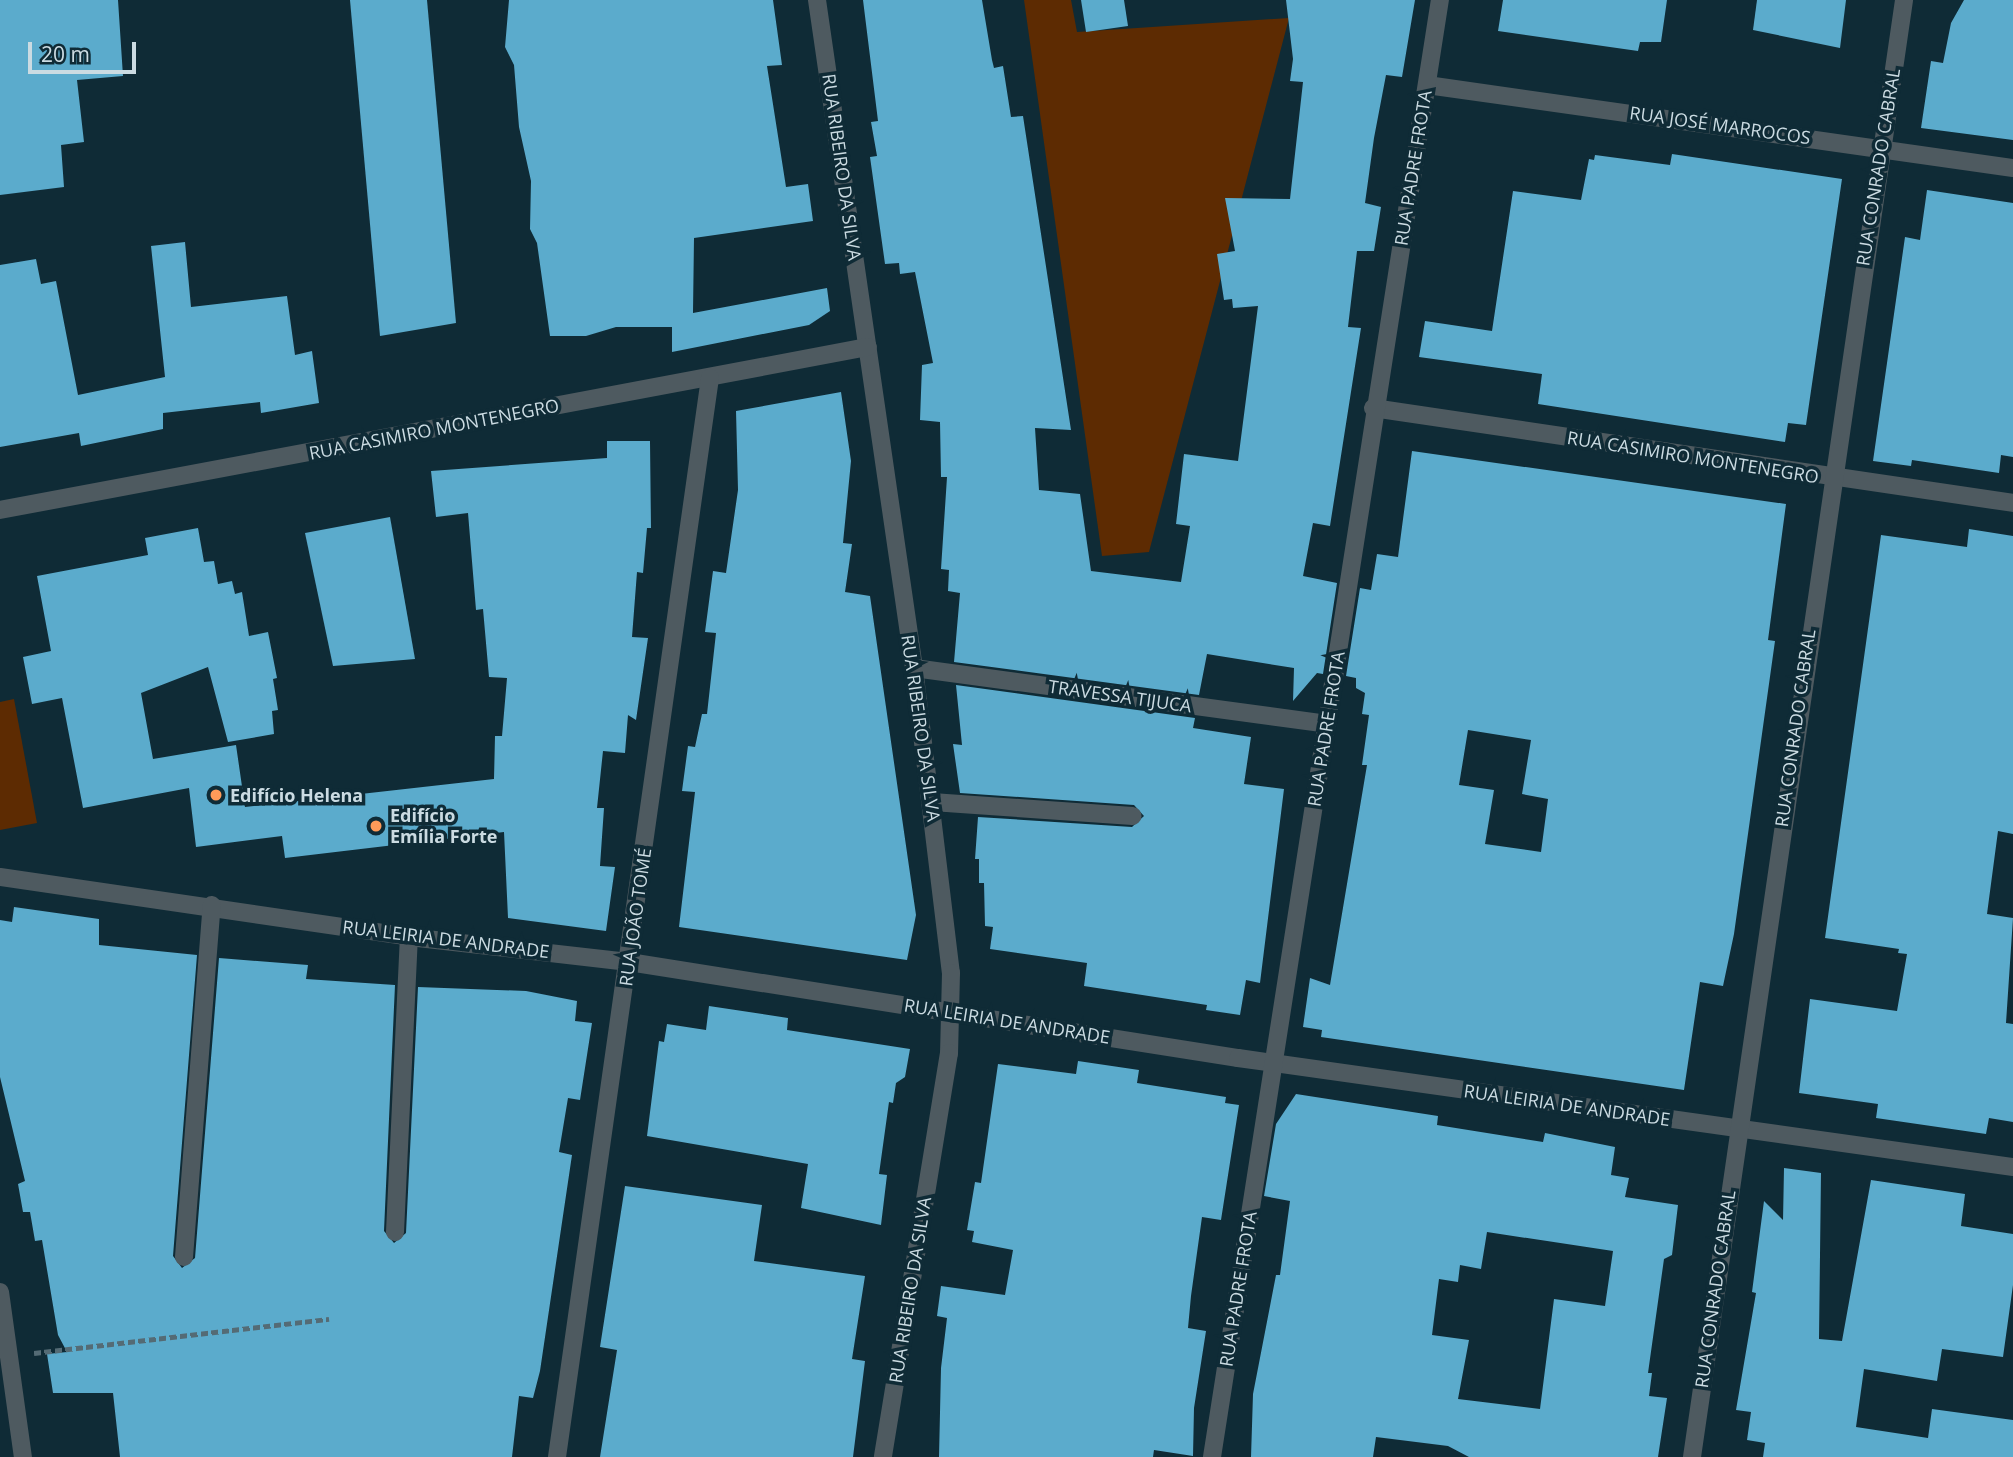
<!DOCTYPE html>
<html>
<head>
<meta charset="utf-8">
<style>
  body { margin:0 }
  #map { position:relative; width:2013px; height:1457px; overflow:hidden; background:#0f2b36; font-family:"Open Sans",sans-serif }
  div>[style] { position:absolute }
  .green>* { inset:0; background:#5d2b02 }
  .building>* { inset:0; background:#5babcc }
  .path>* { height:4.5px; margin-top:-2.25px; transform-origin:0; background:repeating-linear-gradient(90deg,#546b75 0 7px,transparent 0 10.5px) }
  .service>* { height:18px; margin:-9px; padding:0 9px; transform-origin:9px; border-radius:9px; background:#4e5a60 }
  .minor>* { height:18px; margin:-9px; padding:0 9px; transform-origin:9px; border-radius:9px; background:#4e5a60 }
  .dots>* { width:19px; height:19px; translate:-50% -50%; box-sizing:border-box; border:4px solid #0f2b36; border-radius:50% }
  span { translate:-50% -50%; white-space:nowrap; text-align:center; line-height:1.15; -webkit-text-stroke:7px #0f2b36; paint-order:stroke }
  .street-label { font-size:18px; color:#cbdbe2 }
  .poi-label { font-size:18px; color:#cbdbe2; font-weight:700 }
  .left { translate:0 -50%; text-align:left }
  .scale { position:absolute; left:28px; top:42px; width:108px; height:32px; box-sizing:border-box; border:4px solid #cbdbe2; border-top:0; padding-left:9px; font-size:21px; line-height:24px; white-space:nowrap; color:#cbdbe2; -webkit-text-stroke:5px #0f2b36; paint-order:stroke }
</style>
</head>
<body>
<div id="map">
  <div class="green">
    <div style="clip-path:polygon(1024px 0,1071px 0,1077px 32px,1289px 18px,1149px 552px,1102px 556px)"></div>
    <div style="clip-path:polygon(14px 699px,37px 823px,0 830px,0 702px)"></div>
  </div>
  <div class="building">
    <div style="clip-path:polygon(0 0,118px 0,123px 76px,77px 80px,84px 142px,61px 145px,64px 187px,0 195px)"></div>
    <div style="clip-path:polygon(350px 0,427px 0,456px 323px,380px 336px)"></div>
    <div style="clip-path:polygon(509px 0,773px 0,782px 65px,767px 66px,786px 187px,808px 184px,813px 221px,694px 238px,693px 313px,827px 288px,830px 311px,809px 325px,672px 352px,672px 327px,616px 327px,586px 336px,550px 336px,537px 243px,530px 229px,531px 181px,519px 127px,514px 65px,505px 47px)"></div>
    <div style="clip-path:polygon(863px 0,982px 0,992px 60px,994px 68px,1003px 66px,1011px 117px,1023px 116px,1071px 430px,1035px 428px,1039px 490px,1080px 494px,1091px 571px,1181px 582px,1190px 526px,1176px 524px,1184px 454px,1238px 461px,1258px 306px,1233px 308px,1232px 299px,1224px 300px,1217px 254px,1235px 251px,1225px 198px,1290px 199px,1303px 82px,1290px 81px,1293px 59px,1286px 0,1415px 0,1402px 77px,1386px 75px,1374px 138px,1365px 203px,1381px 207px,1374px 251px,1357px 251px,1348px 327px,1361px 328px,1330px 526px,1313px 523px,1303px 576px,1337px 583px,1323px 674px,1317px 673px,1293px 701px,1294px 668px,1207px 654px,1199px 695px,954px 662px,960px 593px,948px 591px,949px 570px,941px 569px,947px 477px,941px 477px,940px 422px,920px 420px,922px 365px,933px 363px,915px 272px,900px 274px,899px 263px,885px 264px,870px 157px,877px 156px,871px 122px,878px 121px)"></div>
    <div style="clip-path:polygon(1081px 0,1124px 0,1128px 26px,1086px 32px)"></div>
    <div style="clip-path:polygon(1503px 0,1667px 0,1661px 42px,1640px 42px,1638px 51px,1498px 31px)"></div>
    <div style="clip-path:polygon(1757px 0,1846px 0,1840px 48px,1753px 30px)"></div>
    <div style="clip-path:polygon(1964px 0,2013px 0,2013px 140px,1921px 128px,1931px 61px,1943px 63px,1951px 23px)"></div>
    <div style="clip-path:polygon(1672px 154px,1842px 179px,1806px 425px,1788px 423px,1785px 442px,1538px 404px,1542px 374px,1419px 357px,1425px 321px,1492px 331px,1513px 191px,1581px 200px,1589px 159px,1594px 160px,1595px 155px,1670px 165px)"></div>
    <div style="clip-path:polygon(1927px 190px,2013px 203px,2013px 457px,2001px 455px,1999px 473px,1912px 460px,1911px 466px,1873px 461px,1905px 237px,1920px 240px)"></div>
    <div style="clip-path:polygon(185px 242px,191px 307px,287px 296px,295px 355px,312px 351px,319px 403px,261px 413px,260px 402px,163px 413px,163px 429px,81px 446px,79px 433px,0 447px,0 265px,36px 259px,41px 284px,56px 281px,78px 395px,165px 377px,151px 246px)"></div>
    <div style="clip-path:polygon(841px 392px,851px 461px,843px 543px,852px 544px,845px 592px,870px 596px,916px 915px,907px 960px,679px 927px,695px 792px,682px 791px,688px 746px,695px 747px,702px 714px,707px 714px,716px 633px,705px 632px,713px 571px,726px 573px,738px 490px,736px 411px)"></div>
    <div style="clip-path:polygon(607px 441px,650px 441px,651px 528px,647px 528px,643px 573px,637px 572px,632px 637px,648px 638px,636px 720px,628px 715px,625px 753px,603px 751px,597px 808px,604px 808px,600px 866px,615px 867px,606px 931px,508px 918px,504px 832px,285px 858px,282px 836px,196px 847px,189px 788px,83px 808px,62px 698px,32px 704px,23px 657px,51px 651px,37px 576px,148px 555px,145px 538px,198px 528px,204px 562px,214px 561px,218px 584px,232px 581px,235px 594px,242px 592px,249px 636px,268px 632px,277px 678px,273px 679px,278px 710px,272px 711px,274px 734px,228px 742px,208px 667px,141px 693px,153px 759px,236px 745px,245px 807px,494px 779px,495px 736px,502px 736px,507px 678px,489px 677px,483px 609px,476px 610px,468px 513px,436px 517px,431px 471px,607px 458px)"></div>
    <div style="clip-path:polygon(evenodd,1412px 451px,1786px 504px,1768px 640px,1775px 641px,1734px 934px,1723px 986px,1700px 982px,1684px 1090px,1321px 1037px,1322px 1030px,1303px 1027px,1310px 978px,1330px 985px,1367px 765px,1362px 765px,1369px 715px,1362px 714px,1365px 693px,1356px 688px,1356px 678px,1346px 676px,1360px 588px,1371px 590px,1377px 554px,1398px 557px,1412px 451px,1468px 730px,1531px 740px,1522px 794px,1548px 799px,1541px 852px,1485px 844px,1494px 790px,1459px 785px,1468px 730px)"></div>
    <div style="clip-path:polygon(390px 517px,415px 659px,333px 666px,305px 533px)"></div>
    <div style="clip-path:polygon(1969px 529px,2013px 536px,2013px 834px,1998px 831px,1987px 914px,2013px 918px,2006px 1023px,2013px 1024px,2013px 1122px,1989px 1118px,1986px 1134px,1876px 1118px,1878px 1104px,1799px 1093px,1810px 999px,1897px 1011px,1907px 954px,1898px 953px,1899px 949px,1825px 938px,1881px 535px,1967px 547px)"></div>
    <div style="clip-path:polygon(956px 685px,1195px 718px,1193px 728px,1251px 737px,1244px 784px,1284px 789px,1260px 983px,1246px 980px,1240px 1015px,1206px 1010px,1207px 1005px,1084px 986px,1087px 963px,990px 949px,993px 927px,985px 926px,984px 883px,979px 883px,979px 859px,975px 859px,978px 817px,1132px 827px,1144px 816px,1134px 805px,960px 793px,953px 744px,962px 745px)"></div>
    <div style="clip-path:polygon(14px 907px,99px 919px,99px 945px,197px 955px,173px 1256px,182px 1268px,195px 1258px,219px 958px,308px 965px,306px 979px,395px 985px,384px 1231px,394px 1243px,406px 1233px,418px 987px,526px 991px,577px 1001px,575px 1021px,592px 1023px,580px 1100px,568px 1098px,559px 1152px,572px 1155px,540px 1371px,533px 1398px,519px 1396px,512px 1457px,120px 1457px,113px 1393px,53px 1393px,47px 1354px,67px 1352px,58px 1335px,42px 1240px,35px 1241px,30px 1212px,23px 1212px,18px 1184px,25px 1181px,0 1077px,0 920px,12px 922px)"></div>
    <div style="clip-path:polygon(709px 1006px,788px 1018px,787px 1030px,910px 1049px,905px 1077px,896px 1083px,893px 1103px,889px 1102px,879px 1174px,887px 1175px,881px 1225px,801px 1208px,808px 1164px,647px 1136px,659px 1041px,664px 1042px,667px 1024px,706px 1030px)"></div>
    <div style="clip-path:polygon(1078px 1061px,1139px 1070px,1137px 1083px,1226px 1097px,1225px 1103px,1239px 1105px,1221px 1220px,1202px 1217px,1191px 1296px,1188px 1328px,1206px 1331px,1194px 1408px,1193px 1456px,1154px 1450px,1153px 1457px,939px 1457px,941px 1368px,947px 1318px,937px 1316px,941px 1286px,1005px 1295px,1013px 1250px,972px 1242px,974px 1231px,967px 1230px,975px 1182px,981px 1183px,998px 1064px,1076px 1074px)"></div>
    <div style="clip-path:polygon(evenodd,1296px 1094px,1438px 1116px,1437px 1125px,1543px 1142px,1545px 1133px,1615px 1147px,1611px 1175px,1629px 1178px,1625px 1197px,1678px 1205px,1672px 1255px,1664px 1259px,1648px 1373px,1652px 1373px,1649px 1396px,1667px 1398px,1658px 1457px,1469px 1457px,1448px 1446px,1376px 1437px,1373px 1457px,1251px 1457px,1253px 1394px,1276px 1275px,1280px 1275px,1290px 1201px,1264px 1196px,1276px 1124px,1296px 1094px,1487px 1232px,1613px 1251px,1605px 1306px,1554px 1299px,1540px 1409px,1458px 1399px,1469px 1340px,1432px 1335px,1439px 1279px,1458px 1282px,1460px 1265px,1481px 1269px,1487px 1232px)"></div>
    <div style="clip-path:polygon(1784px 1168px,1821px 1173px,1819px 1339px,1842px 1341px,1871px 1180px,1965px 1194px,1961px 1226px,2013px 1234px,2013px 1285px,2003px 1357px,1942px 1349px,1937px 1381px,1864px 1369px,1856px 1427px,1928px 1438px,1932px 1409px,2013px 1420px,2013px 1457px,1763px 1457px,1765px 1443px,1747px 1440px,1751px 1412px,1736px 1410px,1756px 1293px,1752px 1292px,1764px 1201px,1783px 1220px)"></div>
    <div style="clip-path:polygon(625px 1186px,762px 1205px,754px 1261px,865px 1276px,852px 1359px,865px 1361px,853px 1457px,600px 1457px,617px 1350px,600px 1347px)"></div>
  </div>
  <div class="path">
    <div style="left:34px;top:1353px;width:297px;rotate:-6.6deg"></div>
  </div>
  <div class="service">
    <div style="left:932px;top:802px;width:201px;rotate:4deg"></div>
  </div>
  <div class="minor">
    <div style="left:817px;top:0;width:675px;rotate:81.74deg"></div>
    <div style="left:914px;top:668px;width:307px;rotate:83.1deg"></div>
    <div style="left:951px;top:973px;width:80px;rotate:91.4deg"></div>
    <div style="left:949px;top:1053px;width:409px;rotate:99.3deg"></div>
    <div style="left:1427px;top:85px;width:592px;rotate:8.06deg"></div>
    <div style="left:1373px;top:408px;width:647px;rotate:8.44deg"></div>
    <div style="left:0;top:510px;width:883px;rotate:-10.64deg"></div>
    <div style="left:914px;top:668px;width:417px;rotate:7.7deg"></div>
    <div style="left:0;top:877px;width:413px;rotate:8.3deg"></div>
    <div style="left:409px;top:937px;width:221px;rotate:6.5deg"></div>
    <div style="left:629px;top:962px;width:617px;rotate:8.96deg"></div>
    <div style="left:1238px;top:1058px;width:783px;rotate:8.01deg"></div>
    <div style="left:395px;top:1232px;width:295px;rotate:-87.3deg"></div>
    <div style="left:184px;top:1257px;width:353px;rotate:-85.5deg"></div>
    <div style="left:0;top:1292px;width:167px;rotate:82.1deg"></div>
    <div style="left:557px;top:1457px;width:1090px;rotate:-81.93deg"></div>
    <div style="left:1212px;top:1457px;width:1475px;rotate:-81.11deg"></div>
    <div style="left:1692px;top:1457px;width:1472px;rotate:-81.72deg"></div>
  </div>
  <div class="dots">
    <div style="left:216px;top:795px;background:#ff9b59"></div>
    <div style="left:376px;top:826px;background:#ff9b59"></div>
  </div>
  <div class="street-label">
    <span style="left:1720px;top:125px;rotate:8deg">RUA JOSÉ MARROCOS</span>
    <span style="left:842px;top:167px;rotate:82deg">RUA RIBEIRO DA SILVA</span>
    <span style="left:1878px;top:167px;rotate:-81deg">RUA CONRADO CABRAL</span>
    <span style="left:1413px;top:168px;rotate:-81deg">RUA PADRE FROTA</span>
    <span style="left:434px;top:429px;rotate:-11deg">RUA CASIMIRO MONTENEGRO</span>
    <span style="left:1693px;top:457px;rotate:9deg">RUA CASIMIRO MONTENEGRO</span>
    <span style="left:1120px;top:696px;rotate:8deg">TRAVESSA TIJUCA</span>
    <span style="left:921px;top:728px;rotate:82deg">RUA RIBEIRO DA SILVA</span>
    <span style="left:1795px;top:728px;rotate:-82deg">RUA CONRADO CABRAL</span>
    <span style="left:1326px;top:729px;rotate:-81deg">RUA PADRE FROTA</span>
    <span style="left:635px;top:917px;rotate:-82deg">RUA JOÃO TOMÉ</span>
    <span style="left:446px;top:939px;rotate:7deg">RUA LEIRIA DE ANDRADE</span>
    <span style="left:1007px;top:1021px;rotate:9deg">RUA LEIRIA DE ANDRADE</span>
    <span style="left:1567px;top:1105px;rotate:8deg">RUA LEIRIA DE ANDRADE</span>
    <span style="left:1238px;top:1289px;rotate:-81deg">RUA PADRE FROTA</span>
    <span style="left:1715px;top:1289px;rotate:-82deg">RUA CONRADO CABRAL</span>
    <span style="left:910px;top:1290px;rotate:-81deg">RUA RIBEIRO DA SILVA</span>
  </div>
  <div class="poi-label">
    <span class="left" style="left:230px;top:795px">Edifício Helena</span>
    <span class="left" style="left:390px;top:826px">Edifício<br>Emília Forte</span>
  </div>
  <div class="scale">20 m</div>
</div>
</body>
</html>
